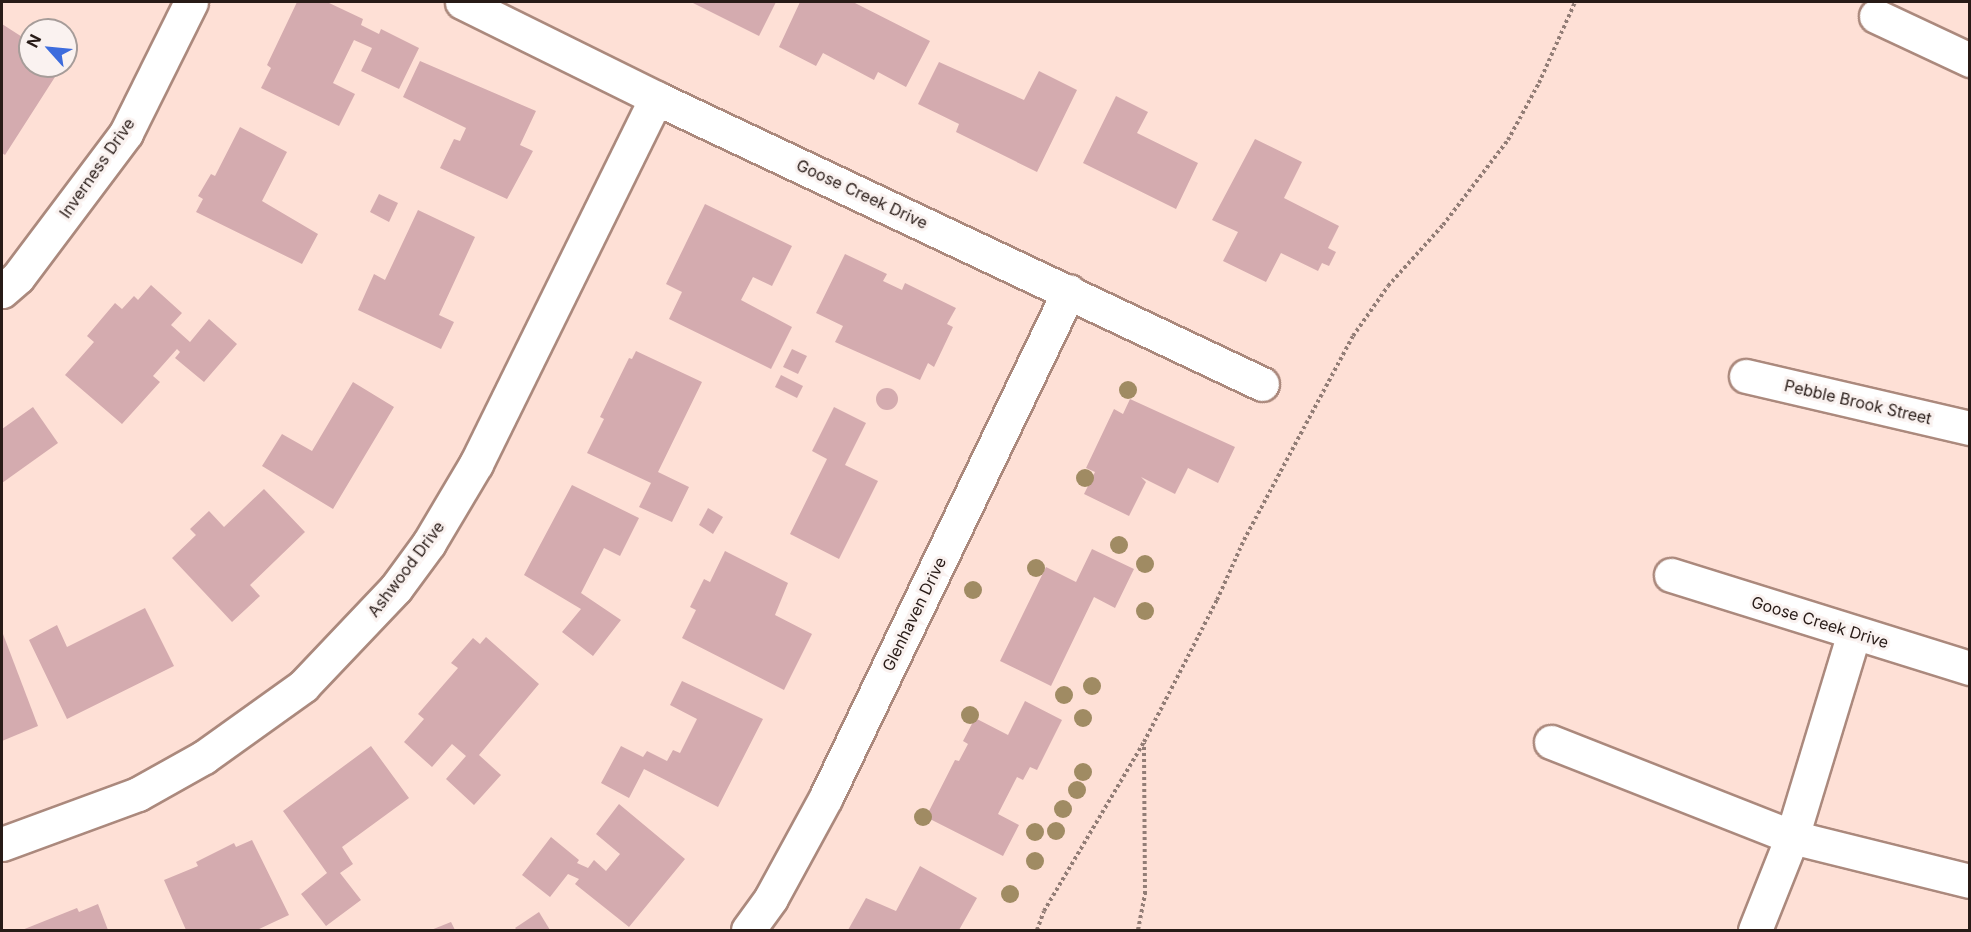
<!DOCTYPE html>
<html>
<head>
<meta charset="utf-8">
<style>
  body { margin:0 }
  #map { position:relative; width:1971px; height:932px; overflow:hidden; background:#fee0d6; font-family:Inter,sans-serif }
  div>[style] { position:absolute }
  .building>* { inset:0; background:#d4abaf }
  .round { border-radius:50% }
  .path>* { height:4px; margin-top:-2px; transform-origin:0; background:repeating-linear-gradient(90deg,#927d76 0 3px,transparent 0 6px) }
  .roads { filter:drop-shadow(2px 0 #ab897d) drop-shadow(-2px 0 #ab897d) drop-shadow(0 2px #ab897d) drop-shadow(0 -2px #ab897d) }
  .minor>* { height:33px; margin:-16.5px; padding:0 16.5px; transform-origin:16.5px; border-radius:16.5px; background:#fff }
  .trees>* { width:18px; height:18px; margin:-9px; border-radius:50%; background:#a08b63 }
  span { translate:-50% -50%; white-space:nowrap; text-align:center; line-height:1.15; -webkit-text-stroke:6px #faf2f0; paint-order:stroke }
  .street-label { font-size:16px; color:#281b17 }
  .frame { position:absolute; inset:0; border:3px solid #281b17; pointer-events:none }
  .north { position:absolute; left:18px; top:18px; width:60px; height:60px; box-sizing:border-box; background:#faf2f0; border:2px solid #a69c99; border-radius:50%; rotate:297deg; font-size:16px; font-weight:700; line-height:24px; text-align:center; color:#281b17 }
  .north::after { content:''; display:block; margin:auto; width:21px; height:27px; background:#3d6cdd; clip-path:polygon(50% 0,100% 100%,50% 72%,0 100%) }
</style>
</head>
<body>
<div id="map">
  <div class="building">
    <div style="clip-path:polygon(297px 2px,327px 2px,363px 19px,361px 25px,379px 34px,381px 29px,419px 48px,399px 89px,361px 71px,372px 48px,354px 40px,333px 83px,355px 94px,339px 126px,261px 88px,271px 68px,267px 65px)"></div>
    <div style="clip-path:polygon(691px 2px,776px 2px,759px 36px)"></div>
    <div style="clip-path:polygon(800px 2px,853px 2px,930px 41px,906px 87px,878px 72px,874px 80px,823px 53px,816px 66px,779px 47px)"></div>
    <div style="clip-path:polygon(2px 24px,30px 42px,30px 66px,62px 66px,5px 155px,2px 153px)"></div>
    <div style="clip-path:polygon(420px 61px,536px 111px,520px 145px,533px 151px,507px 199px,440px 168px,454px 139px,460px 141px,466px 128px,403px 97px)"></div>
    <div style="clip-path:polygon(939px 62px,1024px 100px,1039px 71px,1077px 90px,1037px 172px,956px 132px,959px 124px,918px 104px)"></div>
    <div style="clip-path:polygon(1116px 96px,1148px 112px,1137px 133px,1198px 163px,1176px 209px,1083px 163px)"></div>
    <div style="clip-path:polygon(240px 127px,287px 152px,262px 201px,318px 234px,302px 264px,196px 212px,203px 199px,198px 196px,211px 174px,215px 176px)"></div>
    <div style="clip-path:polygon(1255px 139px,1302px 162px,1284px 198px,1339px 226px,1328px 248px,1336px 252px,1329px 266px,1322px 263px,1318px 271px,1281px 253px,1266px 282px,1223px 261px,1238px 232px,1212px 220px)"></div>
    <div style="clip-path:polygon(379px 194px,398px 203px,389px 222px,370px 212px)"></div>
    <div style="clip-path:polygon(705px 204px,792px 246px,772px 286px,753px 277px,741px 300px,792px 327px,771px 369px,669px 319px,682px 292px,666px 284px)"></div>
    <div style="clip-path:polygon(418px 210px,475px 237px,439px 315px,454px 322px,441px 349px,358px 310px,374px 274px,385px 280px)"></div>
    <div style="clip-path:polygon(845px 254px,887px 274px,883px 281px,902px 290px,905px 283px,956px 308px,947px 324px,953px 327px,934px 367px,928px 363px,920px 380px,835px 342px,843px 326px,816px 313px)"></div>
    <div style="clip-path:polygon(151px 285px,182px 313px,171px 325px,190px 342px,209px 319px,237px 344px,204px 382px,175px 358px,180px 352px,177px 349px,153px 376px,160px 382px,122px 424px,65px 375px,94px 342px,87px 336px,115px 303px,122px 309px,134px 296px,138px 300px)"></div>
    <div style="clip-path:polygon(792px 349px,807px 356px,798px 374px,783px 367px)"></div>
    <div style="clip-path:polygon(636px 351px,702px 382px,658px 472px,689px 487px,672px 522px,639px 507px,651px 483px,587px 453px,604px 419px,600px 417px,629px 358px,632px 359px)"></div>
    <div style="clip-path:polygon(781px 375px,803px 386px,797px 398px,775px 387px)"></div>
    <div style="clip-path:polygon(353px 382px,394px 407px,333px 509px,262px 466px,282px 434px,312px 451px)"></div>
    <div class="round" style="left:876px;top:388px;width:22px;height:22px"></div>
    <div style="clip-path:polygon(1130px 399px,1235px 447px,1218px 483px,1188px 468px,1175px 494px,1141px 477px,1146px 482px,1129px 516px,1084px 494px,1095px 472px,1086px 468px,1114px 409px,1123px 414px)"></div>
    <div style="clip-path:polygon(33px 407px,58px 443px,2px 483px,2px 429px)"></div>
    <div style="clip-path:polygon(834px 407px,866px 423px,845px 465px,878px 481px,839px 559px,790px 534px,827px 459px,812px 451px)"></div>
    <div style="clip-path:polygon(572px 485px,639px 518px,620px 556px,604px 548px,581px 593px,621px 620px,593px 656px,562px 632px,581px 609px,524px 575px)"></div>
    <div style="clip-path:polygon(264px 489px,305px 532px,250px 585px,260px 596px,232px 622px,172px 558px,196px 535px,190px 529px,209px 511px,224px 527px)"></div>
    <div style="clip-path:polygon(708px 508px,723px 517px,713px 534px,699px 525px)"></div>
    <div style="clip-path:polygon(1092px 549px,1134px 569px,1115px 608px,1094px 597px,1051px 686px,1000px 661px,1046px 567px,1076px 582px)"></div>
    <div style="clip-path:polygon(725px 551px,788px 583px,775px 615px,812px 634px,784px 690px,682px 638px,696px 610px,690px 607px,704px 579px,710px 582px)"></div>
    <div style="clip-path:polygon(145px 608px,174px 666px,67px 719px,29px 640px,57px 625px,67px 647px)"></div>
    <div style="clip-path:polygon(3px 634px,38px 726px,2px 741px,2px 635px)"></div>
    <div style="clip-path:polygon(486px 637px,539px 684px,479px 755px,501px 775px,474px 805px,446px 779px,466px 756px,452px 744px,432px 767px,404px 742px,424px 719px,418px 714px,458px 668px,451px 663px,473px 638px,480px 644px)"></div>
    <div style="clip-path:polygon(682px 681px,763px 719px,718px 807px,644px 769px,629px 798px,601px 783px,621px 746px,643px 757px,647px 751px,667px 761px,673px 750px,680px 753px,697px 719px,670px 705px)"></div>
    <div style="clip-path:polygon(1025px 701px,1062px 720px,1037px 770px,1030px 767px,1023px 780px,1017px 777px,998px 814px,1019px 825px,1003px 856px,926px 817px,955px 760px,959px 761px,968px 744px,963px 741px,975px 718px,1008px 735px)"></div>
    <div style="clip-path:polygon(371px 746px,409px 798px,342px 847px,353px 864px,340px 873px,361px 900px,326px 926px,301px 894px,327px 873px,283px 811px)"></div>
    <div style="clip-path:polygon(619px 804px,685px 859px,629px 927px,575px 884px,579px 879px,568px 874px,550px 897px,522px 875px,551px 837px,579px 860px,577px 863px,588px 868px,594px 860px,606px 871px,620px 854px,596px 834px)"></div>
    <div style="clip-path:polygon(252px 840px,289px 915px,257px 930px,186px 930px,164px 880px,198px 866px,196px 862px,234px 843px,236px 847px)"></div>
    <div style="clip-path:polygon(920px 866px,977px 898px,959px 930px,848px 930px,866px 898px,896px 911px)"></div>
    <div style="clip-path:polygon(98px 904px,108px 930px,22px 930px,77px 908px,79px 912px)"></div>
    <div style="clip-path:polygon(539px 912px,550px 930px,517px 930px,515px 928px)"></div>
    <div style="clip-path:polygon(451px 922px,455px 930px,431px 930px)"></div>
  </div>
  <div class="path">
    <div style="left:1037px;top:930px;width:20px;rotate:-70deg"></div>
    <div style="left:1044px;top:911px;width:196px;rotate:-59.4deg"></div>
    <div style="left:1144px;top:742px;width:160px;rotate:-62.8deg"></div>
    <div style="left:1217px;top:600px;width:66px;rotate:-65.8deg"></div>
    <div style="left:1244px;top:540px;width:231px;rotate:-61.9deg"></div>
    <div style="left:1353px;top:336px;width:61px;rotate:-55deg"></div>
    <div style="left:1388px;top:286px;width:82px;rotate:-48deg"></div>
    <div style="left:1443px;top:225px;width:107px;rotate:-52.6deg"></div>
    <div style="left:1508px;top:140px;width:65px;rotate:-61.5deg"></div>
    <div style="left:1539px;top:83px;width:89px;rotate:-66deg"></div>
    <div style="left:1138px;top:930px;width:37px;rotate:-79deg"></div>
    <div style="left:1145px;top:894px;width:151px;rotate:-90.4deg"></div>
  </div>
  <div class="roads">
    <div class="minor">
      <div style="left:462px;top:2px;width:216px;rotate:26.3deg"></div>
      <div style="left:656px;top:98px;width:670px;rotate:25.26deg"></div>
      <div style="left:1876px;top:16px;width:104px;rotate:25.1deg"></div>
      <div style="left:2px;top:291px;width:21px;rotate:-41deg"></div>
      <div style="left:18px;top:277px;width:180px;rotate:-53.1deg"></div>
      <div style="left:126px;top:133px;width:146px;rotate:-63.6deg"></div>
      <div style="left:1746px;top:376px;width:230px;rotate:13.1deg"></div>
      <div style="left:1671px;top:575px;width:313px;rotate:17.3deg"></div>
      <div style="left:1551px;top:742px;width:259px;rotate:21.5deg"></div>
      <div style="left:1792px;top:837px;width:183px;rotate:13.9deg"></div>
      <div style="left:2px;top:844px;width:145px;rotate:-20.2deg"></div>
      <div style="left:138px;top:794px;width:76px;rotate:-29.3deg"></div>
      <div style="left:204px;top:757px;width:122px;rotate:-35.6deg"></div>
      <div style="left:303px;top:686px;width:135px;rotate:-46.5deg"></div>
      <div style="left:396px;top:588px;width:56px;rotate:-53.7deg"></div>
      <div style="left:429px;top:543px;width:92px;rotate:-59.3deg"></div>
      <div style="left:476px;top:464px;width:408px;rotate:-63.8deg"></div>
      <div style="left:748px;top:930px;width:39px;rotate:-54deg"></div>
      <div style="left:771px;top:898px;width:115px;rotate:-61.4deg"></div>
      <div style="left:826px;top:797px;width:561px;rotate:-64.35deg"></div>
      <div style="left:1755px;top:930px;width:100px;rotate:-68.3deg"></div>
      <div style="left:1792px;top:837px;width:213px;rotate:-73.1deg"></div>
    </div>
  </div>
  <div class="trees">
    <div style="left:1128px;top:390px"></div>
    <div style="left:1085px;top:478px"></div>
    <div style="left:1119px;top:545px"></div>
    <div style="left:1145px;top:564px"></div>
    <div style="left:1036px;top:568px"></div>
    <div style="left:973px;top:590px"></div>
    <div style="left:1145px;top:611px"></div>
    <div style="left:1092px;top:686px"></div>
    <div style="left:1064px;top:695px"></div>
    <div style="left:970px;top:715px"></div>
    <div style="left:1083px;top:718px"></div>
    <div style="left:1083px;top:772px"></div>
    <div style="left:1077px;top:790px"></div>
    <div style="left:1063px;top:809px"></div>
    <div style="left:923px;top:817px"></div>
    <div style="left:1056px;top:831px"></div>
    <div style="left:1035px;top:832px"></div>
    <div style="left:1035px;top:861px"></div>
    <div style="left:1010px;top:894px"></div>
  </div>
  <div class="street-label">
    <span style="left:97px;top:168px;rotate:-55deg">Inverness Drive</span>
    <span style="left:862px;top:194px;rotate:25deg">Goose Creek Drive</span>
    <span style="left:1858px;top:402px;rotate:13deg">Pebble Brook Street</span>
    <span style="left:406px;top:569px;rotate:-53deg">Ashwood Drive</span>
    <span style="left:914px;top:614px;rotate:-64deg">Glenhaven Drive</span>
    <span style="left:1820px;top:622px;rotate:17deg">Goose Creek Drive</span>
  </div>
  <div class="frame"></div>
  <div class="north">N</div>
</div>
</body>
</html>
